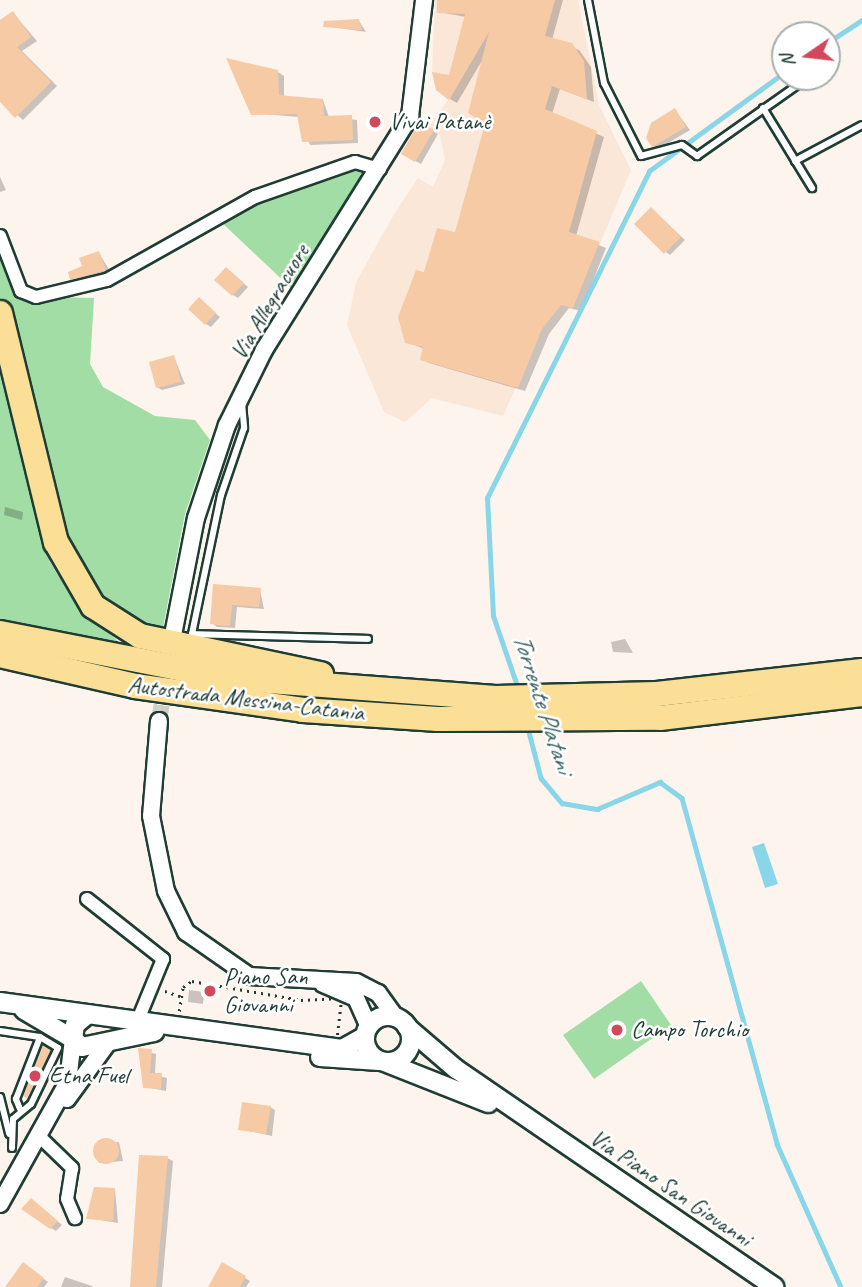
<!DOCTYPE html>
<html>
<head>
<meta charset="utf-8">
<style>
  body { margin:0 }
  #map { position:relative; width:862px; height:1287px; overflow:hidden; background:#fdf4ed; font-family:Caveat,sans-serif }
  div>[style] { position:absolute }
  .built>* { inset:0; background:#fbe7d8 }
  .green>* { inset:0; background:#a1dda4 }
  .water>* { inset:0; background:#89d6e9 }
  .shadow>* { inset:0; background:#0003 }
  .stream>* { height:4.5px; margin:-2.25px; padding:0 2.25px; transform-origin:2.25px; border-radius:2.25px; background:#89d6e9 }
  .building>* { inset:0; background:#f7caa6 }
  .round { border-radius:50% }
  .tertiary-tunnel>* { height:16px; margin-top:-8px; transform-origin:0; background:repeating-linear-gradient(90deg,#d1cfc8 0 16px,transparent 0 24px) }
  .path>* { height:2.5px; margin-top:-1.25px; transform-origin:0; background:repeating-linear-gradient(90deg,#1f3d34 0 2px,transparent 0 7px) }
  .roads { filter:drop-shadow(2px 0 #1f3d34) drop-shadow(-2px 0 #1f3d34) drop-shadow(0 2px #1f3d34) drop-shadow(0 -2px #1f3d34) }
  .service>* { height:6px; margin:-3px; padding:0 3px; transform-origin:3px; border-radius:3px; background:#fff }
  .minor>* { height:12px; margin:-6px; padding:0 6px; transform-origin:6px; border-radius:6px; background:#fff }
  .tertiary>* { height:16px; margin:-8px; padding:0 8px; transform-origin:8px; border-radius:8px; background:#fff }
  .secondary>* { height:18px; margin:-9px; padding:0 9px; transform-origin:9px; border-radius:9px; background:#fff }
  .secondary>.ring { margin:-9px; padding:0; box-sizing:content-box; background:none; border:18px solid #fff; border-radius:50% }
  .motorway>* { height:24px; margin:-12px; padding:0 12px; transform-origin:12px; border-radius:12px; background:#fbdf96 }
  .dots>* { width:19px; height:19px; translate:-50% -50%; box-sizing:border-box; border:4px solid #fff; border-radius:50% }
  span { translate:-50% -50%; white-space:nowrap; text-align:center; line-height:1.15; -webkit-text-stroke:5px #fff; paint-order:stroke }
  .poi-label { font-size:24px; color:#1f3d34 }
  .left { translate:0 -50%; text-align:left }
  .street-label { font-size:24px; color:#1f3d34 }
  .water-label { font-size:26px; color:#3a6361; font-style:italic }
  .north { position:absolute; left:771px; top:21px; width:70px; height:70px; box-sizing:border-box; background:#fff; border:2px solid #a5b1ae; border-radius:50%; rotate:256deg; font-size:19px; font-weight:700; line-height:28px; text-align:center; color:#1f3d34 }
  .north::after { content:''; display:block; margin:auto; width:24px; height:32px; background:#d1495b; clip-path:polygon(50% 0,100% 100%,50% 72%,0 100%) }
</style>
</head>
<body>
<div id="map">
  <div class="built">
    <div style="clip-path:polygon(435px 0,578px 0,599px 105px,631px 170px,573px 308px,560px 305px,542px 329px,503px 416px,432px 398px,405px 422px,384px 412px,347px 325px,356px 282px,393px 216px,418px 178px,433px 187px,445px 160px,440px 135px,429px 127px,448px 100px,436px 90px,432px 72px)"></div>
  </div>
  <div class="green">
    <div style="clip-path:polygon(353px 167px,364px 175px,291px 288px,218px 219px)"></div>
    <div style="clip-path:polygon(0 245px,18px 296px,94px 298px,90px 364px,103px 387px,155px 416px,195px 420px,210px 440px,185px 514px,161px 638px,124px 623px,72px 566px,0 298px)"></div>
    <div style="clip-path:polygon(0 363px,50px 562px,76px 605px,125px 647px,0 619px)"></div>
    <div style="clip-path:polygon(641px 981px,671px 1025px,594px 1079px,563px 1035px)"></div>
  </div>
  <div class="water">
    <div style="clip-path:polygon(764px 843px,778px 884px,765px 888px,752px 847px)"></div>
  </div>
  <div class="shadow">
    <div style="clip-path:polygon(439px 0,563px 0,552px 40px,579px 50px,591px 67px,594px 102px,560px 89px,552px 114px,604px 137px,576px 236px,606px 248px,581px 311px,569px 308px,549px 334px,525px 391px,429px 363px,422px 359px,425px 349px,406px 342px,425px 274px,456px 235px,487px 123px,483px 59px,457px 103px,450px 99px,466px 17px,439px 12px)"></div>
    <div style="clip-path:polygon(13px 13px,37px 41px,22px 51px,57px 86px,23px 120px,0 100px,0 23px)"></div>
    <div style="clip-path:polygon(359px 21px,366px 32px,325px 26px)"></div>
    <div style="clip-path:polygon(278px 72px,284px 76px,284px 97px,323px 100px,329px 117px,357px 120px,358px 143px,310px 145px,299px 117px,252px 113px)"></div>
    <div style="clip-path:polygon(675px 110px,690px 130px,658px 149px,653px 146px)"></div>
    <div style="clip-path:polygon(421px 124px,438px 134px,421px 164px,403px 154px)"></div>
    <div style="clip-path:polygon(0 177px,6px 190px,0 192px)"></div>
    <div style="clip-path:polygon(652px 209px,685px 240px,670px 255px,666px 252px)"></div>
    <div style="clip-path:polygon(99px 253px,111px 273px,72px 279px,84px 267px)"></div>
    <div style="clip-path:polygon(226px 269px,248px 287px,238px 298px,233px 295px)"></div>
    <div style="clip-path:polygon(199px 299px,220px 317px,211px 327px,206px 324px)"></div>
    <div style="clip-path:polygon(174px 357px,185px 384px,162px 390px,157px 387px)"></div>
    <div style="clip-path:polygon(5px 507px,23px 512px,22px 520px,4px 515px)"></div>
    <div style="clip-path:polygon(215px 586px,260px 590px,264px 609px,237px 607px,235px 628px,217px 627px,212px 623px)"></div>
    <div style="clip-path:polygon(625px 639px,633px 653px,613px 652px,611px 642px)"></div>
    <div style="clip-path:polygon(189px 990px,204px 992px,203px 1004px,188px 1002px)"></div>
    <div style="clip-path:polygon(140px 1050px,156px 1054px,155px 1075px,167px 1078px,166px 1091px,145px 1087px)"></div>
    <div style="clip-path:polygon(270px 1107px,275px 1110px,272px 1136px,240px 1129px)"></div>
    <div style="clip-path:polygon(119px 1142px,123px 1161px,99px 1163px,95px 1145px)"></div>
    <div style="clip-path:polygon(167px 1158px,173px 1161px,162px 1287px,130px 1287px)"></div>
    <div style="clip-path:polygon(115px 1189px,118px 1223px,88px 1218px)"></div>
    <div style="clip-path:polygon(36px 1203px,62px 1225px,56px 1231px,51px 1228px)"></div>
    <div style="clip-path:polygon(223px 1265px,250px 1281px,246px 1287px,210px 1287px)"></div>
    <div style="clip-path:polygon(29px 1268px,48px 1282px,44px 1287px,9px 1287px)"></div>
    <div style="clip-path:polygon(65px 1277px,92px 1286px,93px 1287px,61px 1287px)"></div>
  </div>
  <div class="stream">
    <div style="left:827px;top:43px;width:42px;rotate:-33.3deg"></div>
    <div style="left:518px;top:689px;width:77px;rotate:-108.9deg"></div>
    <div style="left:493px;top:616px;width:118px;rotate:-92.9deg"></div>
    <div style="left:487px;top:498px;width:365px;rotate:-63.6deg"></div>
    <div style="left:649px;top:171px;width:168px;rotate:-36.1deg"></div>
    <div style="left:528px;top:728px;width:52px;rotate:75.4deg"></div>
    <div style="left:541px;top:778px;width:33px;rotate:50deg"></div>
    <div style="left:562px;top:803px;width:36px;rotate:10deg"></div>
    <div style="left:597px;top:809px;width:69px;rotate:-23.2deg"></div>
    <div style="left:660px;top:782px;width:27px;rotate:36deg"></div>
    <div style="left:682px;top:798px;width:359px;rotate:74.6deg"></div>
    <div style="left:777px;top:1144px;width:157px;rotate:65.9deg"></div>
  </div>
  <div class="building">
    <div style="clip-path:polygon(437px 0,555px 0,545px 36px,572px 43px,584px 61px,587px 99px,552px 86px,545px 109px,597px 131px,569px 232px,600px 242px,573px 308px,561px 305px,542px 329px,518px 388px,420px 360px,423px 347px,405px 343px,398px 317px,416px 270px,424px 272px,437px 228px,455px 232px,485px 124px,468px 113px,489px 32px,449px 100px,436px 90px,432px 72px,449px 75px,465px 14px,437px 13px)"></div>
    <div style="clip-path:polygon(13px 11px,31px 37px,17px 47px,51px 82px,15px 118px,0 102px,0 20px)"></div>
    <div style="clip-path:polygon(359px 19px,362px 30px,323px 27px,324px 21px)"></div>
    <div style="clip-path:polygon(226px 58px,278px 70px,279px 95px,323px 99px,324px 116px,352px 115px,353px 140px,302px 142px,297px 114px,251px 115px)"></div>
    <div style="clip-path:polygon(675px 108px,686px 127px,652px 147px,646px 138px,651px 123px)"></div>
    <div style="clip-path:polygon(420px 121px,434px 130px,415px 162px,401px 154px)"></div>
    <div style="clip-path:polygon(651px 207px,681px 237px,664px 254px,634px 224px)"></div>
    <div style="clip-path:polygon(99px 251px,106px 270px,70px 280px,68px 272px,82px 266px,79px 258px)"></div>
    <div style="clip-path:polygon(226px 267px,244px 283px,232px 296px,214px 280px)"></div>
    <div style="clip-path:polygon(199px 297px,216px 313px,205px 325px,188px 309px)"></div>
    <div style="clip-path:polygon(174px 355px,181px 382px,156px 388px,149px 362px)"></div>
    <div style="clip-path:polygon(213px 584px,261px 588px,259px 607px,232px 605px,230px 626px,210px 624px)"></div>
    <div style="clip-path:polygon(43px 1045px,51px 1050px,27px 1098px,23px 1096px)"></div>
    <div style="clip-path:polygon(138px 1048px,152px 1049px,150px 1073px,162px 1073px,161px 1089px,143px 1088px)"></div>
    <div style="clip-path:polygon(242px 1102px,271px 1106px,266px 1134px,238px 1130px)"></div>
    <div class="round" style="left:93px;top:1138px;width:26px;height:26px"></div>
    <div style="clip-path:polygon(139px 1155px,168px 1156px,156px 1287px,130px 1287px)"></div>
    <div style="clip-path:polygon(94px 1187px,115px 1188px,113px 1221px,86px 1219px)"></div>
    <div style="clip-path:polygon(31px 1198px,58px 1221px,50px 1229px,21px 1209px)"></div>
    <div style="clip-path:polygon(23px 1262px,44px 1278px,37px 1287px,5px 1287px)"></div>
    <div style="clip-path:polygon(222px 1262px,246px 1276px,240px 1287px,208px 1287px)"></div>
  </div>
  <div class="tertiary-tunnel">
    <div style="left:159px;top:721px;width:39px;rotate:-81deg"></div>
  </div>
  <div class="path">
    <div style="left:192px;top:981px;width:111px;rotate:9.9deg"></div>
    <div style="left:301px;top:1000px;width:41px;rotate:-2.8deg"></div>
    <div style="left:342px;top:998px;width:43px;rotate:96.6deg"></div>
    <div style="left:337px;top:1041px;width:161px;rotate:-171.8deg"></div>
    <div style="left:178px;top:1018px;width:31px;rotate:-81deg"></div>
    <div style="left:183px;top:987px;width:11px;rotate:-34deg"></div>
    <div style="left:165px;top:991px;width:18px;rotate:19deg"></div>
  </div>
  <div class="roads">
    <div class="service">
      <div style="left:588px;top:0;width:85px;rotate:79.1deg"></div>
      <div style="left:604px;top:83px;width:82px;rotate:63.1deg"></div>
      <div style="left:641px;top:156px;width:42px;rotate:-15deg"></div>
      <div style="left:682px;top:145px;width:19px;rotate:36deg"></div>
      <div style="left:697px;top:156px;width:137px;rotate:-35.2deg"></div>
      <div style="left:763px;top:108px;width:94px;rotate:58.5deg"></div>
      <div style="left:795px;top:161px;width:76px;rotate:-28.2deg"></div>
      <div style="left:242px;top:403px;width:25px;rotate:85deg"></div>
      <div style="left:244px;top:428px;width:71px;rotate:108.9deg"></div>
      <div style="left:221px;top:495px;width:142px;rotate:101.8deg"></div>
      <div style="left:192px;top:634px;width:176px;rotate:1.6deg"></div>
      <div style="left:0;top:1031px;width:40px;rotate:8.5deg"></div>
      <div style="left:40px;top:1037px;width:21px;rotate:31deg"></div>
      <div style="left:58px;top:1048px;width:62px;rotate:115.7deg"></div>
      <div style="left:31px;top:1104px;width:23px;rotate:140deg"></div>
      <div style="left:13px;top:1119px;width:29px;rotate:92deg"></div>
      <div style="left:0;top:1097px;width:38px;rotate:76deg"></div>
      <div style="left:20px;top:1109px;width:11px;rotate:-112deg"></div>
      <div style="left:16px;top:1099px;width:66px;rotate:-68.8deg"></div>
    </div>
    <div class="minor">
      <div style="left:0;top:236px;width:59px;rotate:69.1deg"></div>
      <div style="left:21px;top:291px;width:16px;rotate:22deg"></div>
      <div style="left:36px;top:297px;width:73px;rotate:-13.5deg"></div>
      <div style="left:107px;top:280px;width:170px;rotate:-29.3deg"></div>
      <div style="left:255px;top:197px;width:106px;rotate:-19.3deg"></div>
      <div style="left:355px;top:162px;width:26px;rotate:16deg"></div>
      <div style="left:87px;top:899px;width:97px;rotate:38.3deg"></div>
      <div style="left:163px;top:959px;width:66px;rotate:112.3deg"></div>
      <div style="left:40px;top:1137px;width:45px;rotate:44.1deg"></div>
      <div style="left:72px;top:1168px;width:31px;rotate:99deg"></div>
      <div style="left:67px;top:1199px;width:21px;rotate:67deg"></div>
    </div>
    <div class="tertiary">
      <div style="left:172px;top:640px;width:124px;rotate:-78.9deg"></div>
      <div style="left:196px;top:518px;width:98px;rotate:-71.6deg"></div>
      <div style="left:227px;top:425px;width:84px;rotate:-63.7deg"></div>
      <div style="left:264px;top:350px;width:276px;rotate:-58deg"></div>
      <div style="left:410px;top:116px;width:117px;rotate:-83.1deg"></div>
      <div style="left:159px;top:721px;width:95px;rotate:94.8deg"></div>
      <div style="left:151px;top:816px;width:76px;rotate:78.7deg"></div>
      <div style="left:166px;top:891px;width:46px;rotate:64deg"></div>
      <div style="left:186px;top:932px;width:77px;rotate:34.9deg"></div>
      <div style="left:249px;top:976px;width:107px;rotate:3.2deg"></div>
      <div style="left:356px;top:982px;width:25px;rotate:27deg"></div>
      <div style="left:378px;top:993px;width:31px;rotate:54deg"></div>
      <div style="left:323px;top:984px;width:36px;rotate:23deg"></div>
      <div style="left:356px;top:998px;width:32px;rotate:66deg"></div>
      <div style="left:67px;top:1099px;width:68px;rotate:-54deg"></div>
      <div style="left:0;top:1204px;width:140px;rotate:-60.9deg"></div>
      <div style="left:68px;top:1082px;width:43px;rotate:-83.4deg"></div>
    </div>
    <div class="secondary">
      <div style="left:0;top:1002px;width:345px;rotate:7.8deg"></div>
      <div style="left:342px;top:1049px;width:26px;rotate:-29deg"></div>
      <div style="left:24px;top:1010px;width:57px;rotate:30.6deg"></div>
      <div style="left:88px;top:1014px;width:17px;rotate:140deg"></div>
      <div style="left:75px;top:1025px;width:14px;rotate:98deg"></div>
      <div style="left:73px;top:1039px;width:12px;rotate:42deg"></div>
      <div style="left:82px;top:1047px;width:74px;rotate:-11.8deg"></div>
      <div class="ring" style="left:365px;top:1016px;width:28px;height:28px"></div>
      <div style="left:407px;top:1027px;width:65px;rotate:40.6deg"></div>
      <div style="left:456px;top:1069px;width:386px;rotate:34.4deg"></div>
      <div style="left:320px;top:1057px;width:59px;rotate:3.9deg"></div>
      <div style="left:387px;top:1063px;width:109px;rotate:21.6deg"></div>
    </div>
    <div class="motorway">
      <div style="left:0;top:313px;width:236px;rotate:76.3deg"></div>
      <div style="left:56px;top:542px;width:74px;rotate:60deg"></div>
      <div style="left:93px;top:606px;width:56px;rotate:32.6deg"></div>
      <div style="left:140px;top:636px;width:185px;rotate:11.9deg"></div>
      <div style="left:0;top:633px;width:233px;rotate:11.1deg"></div>
      <div style="left:229px;top:678px;width:267px;rotate:4.3deg"></div>
      <div style="left:495px;top:698px;width:162px;rotate:-1.4deg"></div>
      <div style="left:657px;top:694px;width:206px;rotate:-6.4deg"></div>
      <div style="left:0;top:655px;width:139px;rotate:12.9deg"></div>
      <div style="left:135px;top:686px;width:170px;rotate:8.1deg"></div>
      <div style="left:303px;top:710px;width:135px;rotate:3.8deg"></div>
      <div style="left:438px;top:719px;width:222px;rotate:-0.3deg"></div>
      <div style="left:660px;top:718px;width:203px;rotate:-6.8deg"></div>
    </div>
  </div>
  <div class="dots">
    <div style="left:375px;top:122px;background:#d1495b"></div>
    <div style="left:210px;top:991px;background:#d1495b"></div>
    <div style="left:617px;top:1030px;background:#d1495b"></div>
    <div style="left:35px;top:1076px;background:#d1495b"></div>
  </div>
  <div class="poi-label">
    <span class="left" style="left:389px;top:122px">Vivai Patanè</span>
    <span class="left" style="left:224px;top:991px">Piano San<br>Giovanni</span>
    <span class="left" style="left:631px;top:1030px">Campo Torchio</span>
    <span class="left" style="left:49px;top:1076px">Etna Fuel</span>
  </div>
  <div class="street-label">
    <span style="left:270px;top:302px;rotate:-59deg">Via Allegracuore</span>
    <span style="left:246px;top:699px;rotate:7deg">Autostrada Messina-Catania</span>
    <span style="left:671px;top:1188px;rotate:34deg">Via Piano San Giovanni</span>
  </div>
  <div class="water-label">
    <span style="left:543px;top:703px;rotate:72deg">Torrente Platani</span>
  </div>
  <div class="north">N</div>
</div>
</body>
</html>
